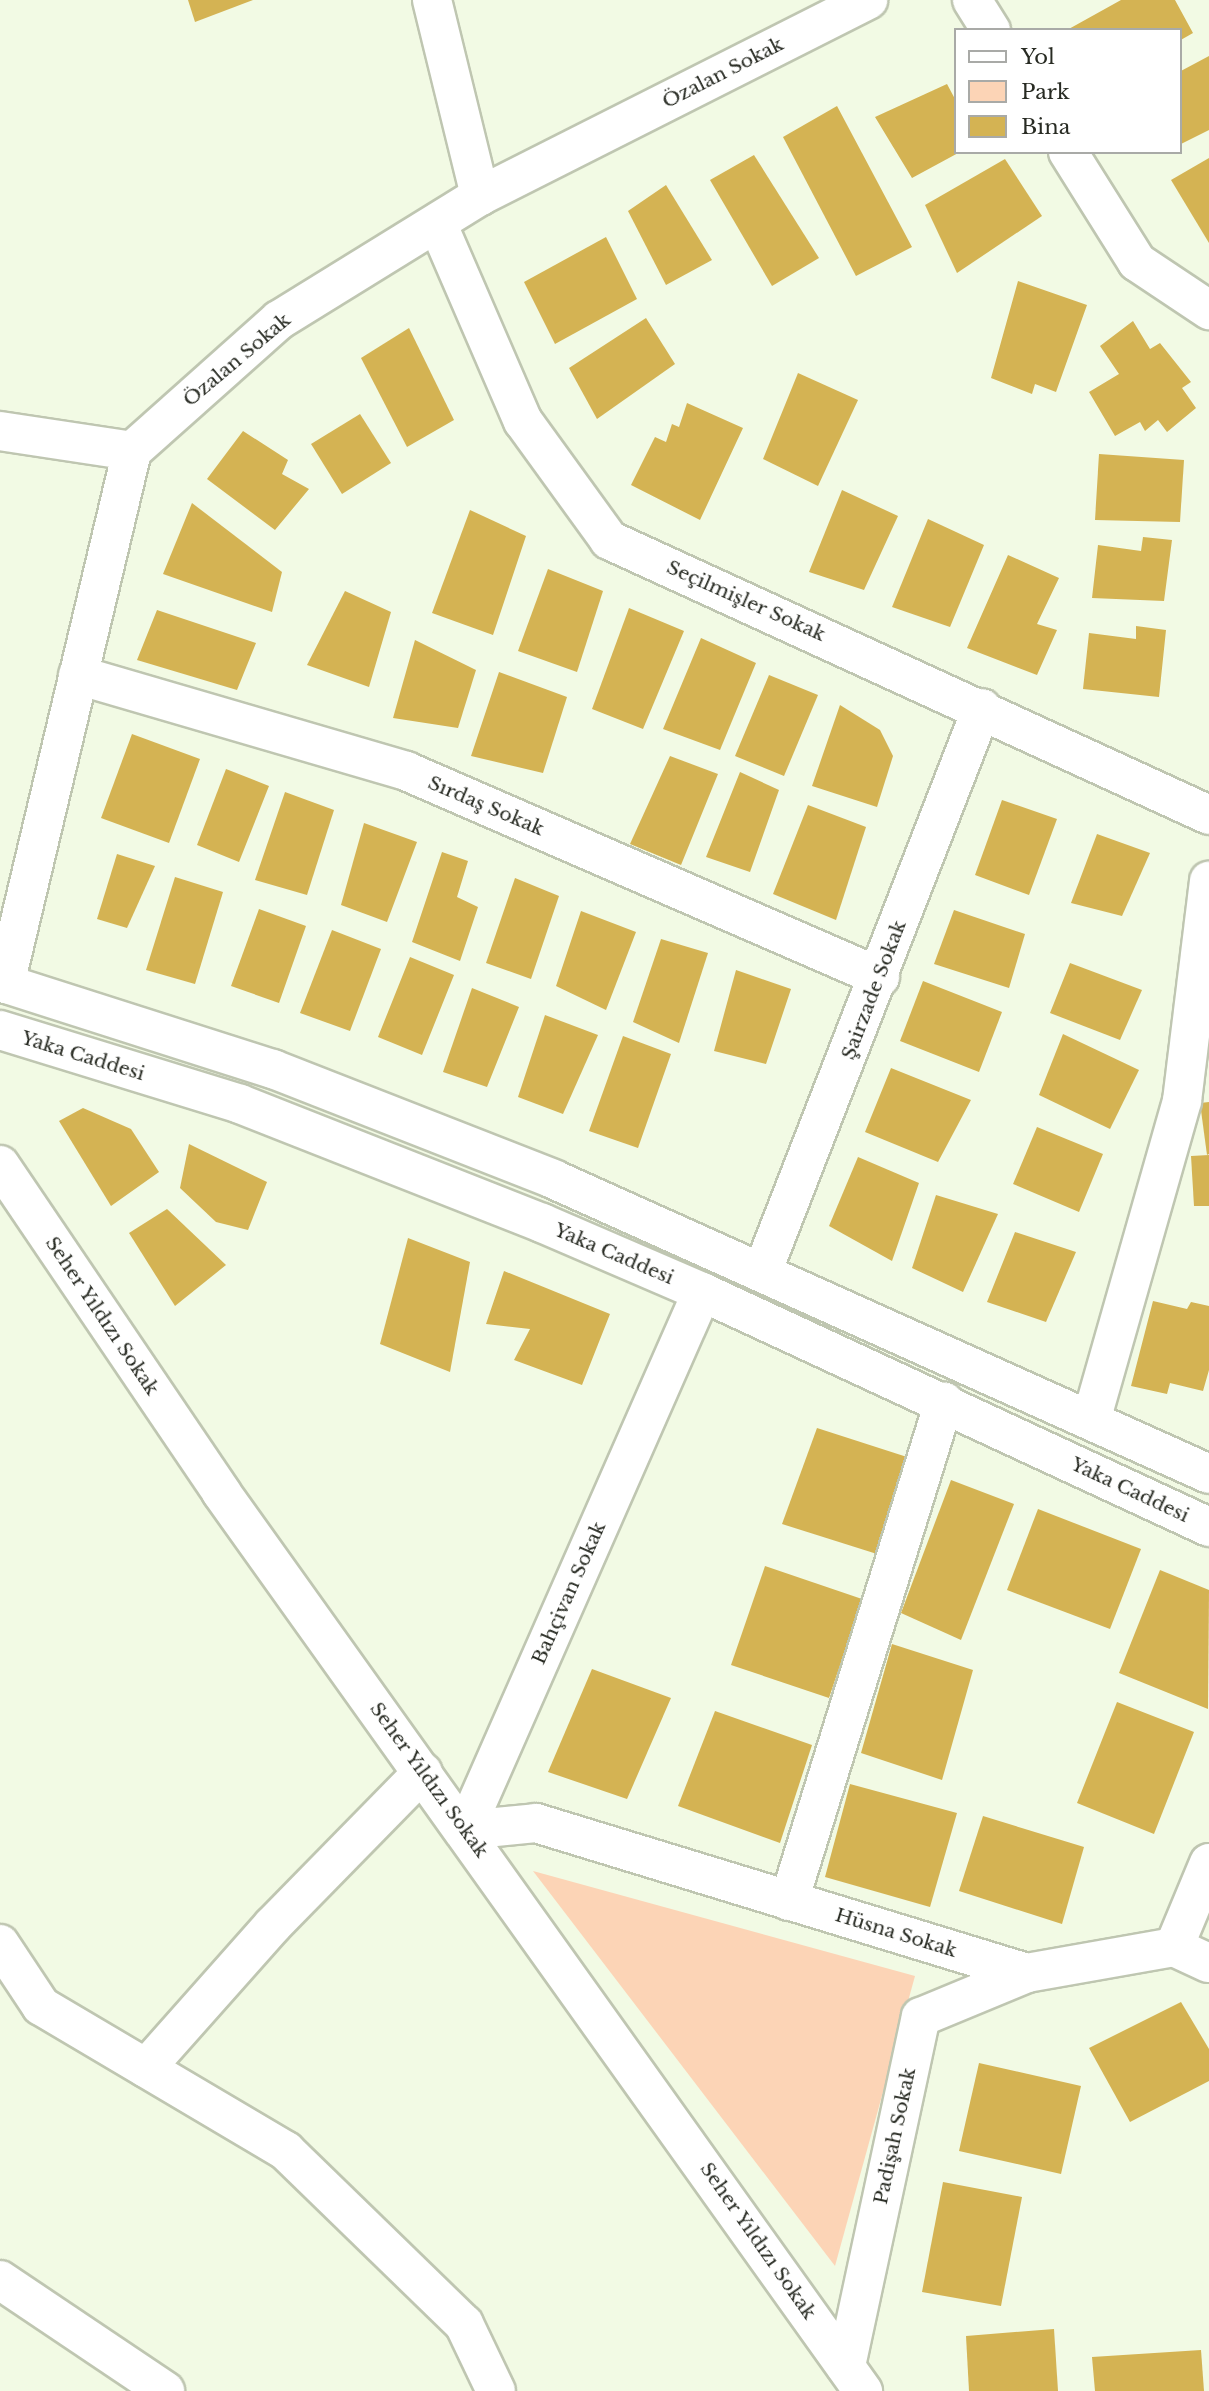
<!DOCTYPE html>
<html>
<head>
<meta charset="utf-8">
<style>
  body { margin:0 }
  #map { position:relative; width:1209px; height:2391px; overflow:hidden; background:#f2fae4; font-family:"Libre Baskerville",serif }
  div>[style] { position:absolute }
  .green>* { inset:0; background:#fcd4b6 }
  .building>* { inset:0; background:#d4b353 }
  .roads { filter:drop-shadow(2px 0 #bfc6b1) drop-shadow(-2px 0 #bfc6b1) drop-shadow(0 2px #bfc6b1) drop-shadow(0 -2px #bfc6b1) }
  .minor>* { height:38px; margin:-19px; padding:0 19px; transform-origin:19px; border-radius:19px; background:#fff }
  span { translate:-50% -50%; white-space:nowrap; text-align:center; line-height:1.15; -webkit-text-stroke:5px #fff; paint-order:stroke }
  .street-label { font-size:19px; color:#282b23 }
  .legend { position:absolute; left:954px; top:28px; width:228px; height:126px; box-sizing:border-box; background:#fff; border:2px solid #a9aaa7; margin:0; padding:9px 12px; list-style:none; font-size:21px; color:#282b23 }
  .legend li { display:flex; align-items:center; gap:14px; height:35px }
  .legend b { width:35px; border:2px solid #a9aaa7 }
</style>
</head>
<body>
<div id="map">
  <div class="green">
    <div style="clip-path:polygon(533px 1871px,915px 1976px,835px 2266px)"></div>
  </div>
  <div class="building">
    <div style="clip-path:polygon(188px 0,253px 0,195px 22px)"></div>
    <div style="clip-path:polygon(1121px 0,1175px 0,1193px 33px,1179px 41px,1179px 30px,1067px 30px)"></div>
    <div style="clip-path:polygon(1209px 56px,1209px 130px,1179px 145px,1179px 72px)"></div>
    <div style="clip-path:polygon(947px 84px,955px 99px,955px 152px,960px 152px,912px 178px,875px 117px)"></div>
    <div style="clip-path:polygon(837px 106px,912px 247px,856px 276px,783px 137px)"></div>
    <div style="clip-path:polygon(754px 155px,819px 258px,772px 286px,710px 180px)"></div>
    <div style="clip-path:polygon(1209px 158px,1209px 243px,1171px 180px)"></div>
    <div style="clip-path:polygon(1005px 159px,1042px 216px,957px 273px,925px 205px)"></div>
    <div style="clip-path:polygon(666px 185px,712px 260px,666px 285px,628px 211px)"></div>
    <div style="clip-path:polygon(606px 237px,637px 299px,555px 344px,524px 282px)"></div>
    <div style="clip-path:polygon(1018px 281px,1087px 305px,1056px 392px,1035px 384px,1032px 394px,991px 378px)"></div>
    <div style="clip-path:polygon(646px 318px,675px 364px,597px 419px,569px 368px)"></div>
    <div style="clip-path:polygon(1133px 321px,1150px 349px,1160px 343px,1191px 382px,1182px 388px,1196px 408px,1167px 432px,1158px 420px,1145px 431px,1140px 422px,1115px 436px,1089px 392px,1119px 374px,1100px 346px)"></div>
    <div style="clip-path:polygon(409px 328px,454px 420px,407px 447px,361px 358px)"></div>
    <div style="clip-path:polygon(798px 373px,858px 400px,818px 486px,763px 459px)"></div>
    <div style="clip-path:polygon(687px 403px,743px 428px,700px 520px,631px 485px,655px 437px,666px 442px,672px 424px,679px 427px)"></div>
    <div style="clip-path:polygon(360px 414px,391px 463px,342px 494px,311px 444px)"></div>
    <div style="clip-path:polygon(243px 431px,288px 460px,282px 474px,309px 489px,275px 530px,207px 479px)"></div>
    <div style="clip-path:polygon(1099px 454px,1184px 460px,1180px 522px,1095px 520px)"></div>
    <div style="clip-path:polygon(842px 490px,898px 516px,864px 590px,809px 572px)"></div>
    <div style="clip-path:polygon(192px 503px,282px 572px,272px 612px,163px 574px)"></div>
    <div style="clip-path:polygon(470px 510px,526px 536px,493px 635px,432px 613px)"></div>
    <div style="clip-path:polygon(928px 519px,984px 545px,950px 627px,892px 607px)"></div>
    <div style="clip-path:polygon(1143px 537px,1172px 540px,1164px 601px,1092px 598px,1098px 545px,1141px 551px)"></div>
    <div style="clip-path:polygon(1008px 555px,1059px 578px,1037px 624px,1057px 630px,1037px 675px,967px 648px)"></div>
    <div style="clip-path:polygon(548px 569px,603px 591px,577px 672px,518px 651px)"></div>
    <div style="clip-path:polygon(345px 591px,391px 612px,369px 687px,307px 665px)"></div>
    <div style="clip-path:polygon(629px 608px,684px 631px,643px 729px,592px 709px)"></div>
    <div style="clip-path:polygon(157px 610px,256px 643px,237px 690px,137px 660px)"></div>
    <div style="clip-path:polygon(1136px 626px,1166px 630px,1159px 697px,1083px 689px,1089px 633px,1136px 639px)"></div>
    <div style="clip-path:polygon(701px 638px,756px 663px,720px 750px,663px 729px)"></div>
    <div style="clip-path:polygon(415px 640px,476px 670px,458px 728px,393px 718px)"></div>
    <div style="clip-path:polygon(499px 672px,567px 697px,543px 773px,471px 756px)"></div>
    <div style="clip-path:polygon(769px 675px,818px 695px,784px 776px,735px 756px)"></div>
    <div style="clip-path:polygon(840px 705px,880px 730px,893px 756px,877px 807px,812px 786px)"></div>
    <div style="clip-path:polygon(132px 734px,200px 759px,169px 843px,101px 818px)"></div>
    <div style="clip-path:polygon(670px 756px,718px 774px,681px 865px,630px 844px)"></div>
    <div style="clip-path:polygon(226px 769px,269px 786px,239px 862px,197px 845px)"></div>
    <div style="clip-path:polygon(740px 772px,779px 790px,750px 872px,706px 857px)"></div>
    <div style="clip-path:polygon(285px 792px,334px 810px,307px 895px,255px 880px)"></div>
    <div style="clip-path:polygon(1002px 800px,1057px 819px,1029px 895px,975px 875px)"></div>
    <div style="clip-path:polygon(808px 805px,866px 827px,836px 920px,773px 894px)"></div>
    <div style="clip-path:polygon(364px 823px,417px 842px,387px 922px,341px 905px)"></div>
    <div style="clip-path:polygon(1097px 834px,1150px 853px,1122px 916px,1071px 903px)"></div>
    <div style="clip-path:polygon(442px 852px,468px 861px,457px 897px,478px 907px,460px 961px,412px 942px)"></div>
    <div style="clip-path:polygon(117px 854px,155px 866px,127px 928px,97px 919px)"></div>
    <div style="clip-path:polygon(175px 877px,223px 892px,195px 984px,146px 970px)"></div>
    <div style="clip-path:polygon(515px 878px,559px 896px,531px 979px,486px 963px)"></div>
    <div style="clip-path:polygon(259px 909px,306px 926px,279px 1003px,231px 986px)"></div>
    <div style="clip-path:polygon(954px 910px,1025px 934px,1009px 988px,934px 964px)"></div>
    <div style="clip-path:polygon(581px 911px,636px 932px,606px 1010px,556px 986px)"></div>
    <div style="clip-path:polygon(332px 930px,381px 949px,350px 1031px,300px 1013px)"></div>
    <div style="clip-path:polygon(661px 939px,708px 953px,679px 1043px,633px 1022px)"></div>
    <div style="clip-path:polygon(410px 957px,454px 975px,422px 1055px,378px 1037px)"></div>
    <div style="clip-path:polygon(1070px 963px,1142px 990px,1120px 1040px,1050px 1013px)"></div>
    <div style="clip-path:polygon(736px 970px,791px 989px,766px 1064px,714px 1051px)"></div>
    <div style="clip-path:polygon(923px 981px,1002px 1012px,979px 1072px,900px 1041px)"></div>
    <div style="clip-path:polygon(472px 988px,519px 1007px,487px 1087px,443px 1072px)"></div>
    <div style="clip-path:polygon(545px 1015px,598px 1035px,563px 1114px,518px 1097px)"></div>
    <div style="clip-path:polygon(1063px 1034px,1139px 1070px,1110px 1129px,1039px 1095px)"></div>
    <div style="clip-path:polygon(623px 1036px,671px 1054px,638px 1148px,589px 1131px)"></div>
    <div style="clip-path:polygon(891px 1068px,971px 1100px,938px 1162px,865px 1132px)"></div>
    <div style="clip-path:polygon(1209px 1102px,1209px 1154px,1207px 1155px,1200px 1103px)"></div>
    <div style="clip-path:polygon(83px 1108px,131px 1129px,159px 1172px,111px 1206px,59px 1121px)"></div>
    <div style="clip-path:polygon(1037px 1127px,1103px 1154px,1079px 1212px,1013px 1184px)"></div>
    <div style="clip-path:polygon(189px 1144px,267px 1182px,248px 1230px,216px 1222px,180px 1188px)"></div>
    <div style="clip-path:polygon(1209px 1155px,1209px 1206px,1194px 1206px,1191px 1156px)"></div>
    <div style="clip-path:polygon(858px 1157px,919px 1183px,892px 1261px,829px 1226px)"></div>
    <div style="clip-path:polygon(936px 1195px,998px 1214px,963px 1292px,912px 1268px)"></div>
    <div style="clip-path:polygon(167px 1209px,226px 1265px,175px 1306px,129px 1233px)"></div>
    <div style="clip-path:polygon(1015px 1232px,1076px 1252px,1046px 1322px,987px 1302px)"></div>
    <div style="clip-path:polygon(408px 1238px,470px 1262px,450px 1372px,380px 1344px)"></div>
    <div style="clip-path:polygon(504px 1271px,610px 1314px,582px 1385px,514px 1360px,530px 1329px,486px 1324px)"></div>
    <div style="clip-path:polygon(1153px 1301px,1187px 1309px,1191px 1302px,1209px 1306px,1209px 1370px,1203px 1391px,1170px 1383px,1167px 1394px,1131px 1386px)"></div>
    <div style="clip-path:polygon(817px 1428px,907px 1457px,877px 1554px,782px 1524px)"></div>
    <div style="clip-path:polygon(951px 1480px,1014px 1504px,961px 1640px,901px 1613px)"></div>
    <div style="clip-path:polygon(1038px 1509px,1141px 1549px,1110px 1629px,1007px 1590px)"></div>
    <div style="clip-path:polygon(765px 1566px,862px 1599px,829px 1698px,731px 1665px)"></div>
    <div style="clip-path:polygon(1160px 1570px,1209px 1590px,1208px 1709px,1119px 1673px)"></div>
    <div style="clip-path:polygon(892px 1644px,973px 1670px,942px 1780px,861px 1753px)"></div>
    <div style="clip-path:polygon(592px 1669px,671px 1698px,627px 1799px,548px 1772px)"></div>
    <div style="clip-path:polygon(1117px 1702px,1194px 1732px,1154px 1834px,1077px 1803px)"></div>
    <div style="clip-path:polygon(715px 1711px,812px 1745px,780px 1843px,678px 1806px)"></div>
    <div style="clip-path:polygon(850px 1784px,957px 1813px,930px 1907px,825px 1877px)"></div>
    <div style="clip-path:polygon(983px 1816px,1084px 1847px,1062px 1924px,959px 1891px)"></div>
    <div style="clip-path:polygon(1181px 2002px,1209px 2049px,1209px 2081px,1130px 2122px,1089px 2048px)"></div>
    <div style="clip-path:polygon(979px 2063px,1081px 2086px,1061px 2174px,959px 2151px)"></div>
    <div style="clip-path:polygon(943px 2182px,1022px 2197px,1001px 2306px,922px 2292px)"></div>
    <div style="clip-path:polygon(1054px 2329px,1058px 2391px,969px 2391px,966px 2336px)"></div>
    <div style="clip-path:polygon(1201px 2350px,1204px 2391px,1095px 2391px,1092px 2357px)"></div>
  </div>
  <div class="roads">
    <div class="minor">
      <div style="left:432px;top:0;width:202px;rotate:76.2deg"></div>
      <div style="left:972px;top:0;width:36px;rotate:58deg"></div>
      <div style="left:1068px;top:152px;width:130px;rotate:57.9deg"></div>
      <div style="left:1137px;top:262px;width:87px;rotate:33.7deg"></div>
      <div style="left:438px;top:225px;width:214px;rotate:66.6deg"></div>
      <div style="left:523px;top:421px;width:147px;rotate:54.1deg"></div>
      <div style="left:609px;top:540px;width:660px;rotate:24.62deg"></div>
      <div style="left:0;top:431px;width:134px;rotate:8.6deg"></div>
      <div style="left:78px;top:675px;width:342px;rotate:16.3deg"></div>
      <div style="left:406px;top:771px;width:517px;rotate:23.49deg"></div>
      <div style="left:0;top:982px;width:287px;rotate:17.7deg"></div>
      <div style="left:273px;top:1069px;width:301px;rotate:21.4deg"></div>
      <div style="left:553px;top:1179px;width:719px;rotate:24.21deg"></div>
      <div style="left:5px;top:984px;width:548px;rotate:-76.6deg"></div>
      <div style="left:132px;top:451px;width:197px;rotate:-41.7deg"></div>
      <div style="left:279px;top:320px;width:236px;rotate:-31.7deg"></div>
      <div style="left:480px;top:196px;width:435px;rotate:-26.8deg"></div>
      <div style="left:0;top:1030px;width:251px;rotate:17.1deg"></div>
      <div style="left:240px;top:1104px;width:325px;rotate:21.5deg"></div>
      <div style="left:542px;top:1223px;width:174px;rotate:23.3deg"></div>
      <div style="left:702px;top:1292px;width:559px;rotate:24.87deg"></div>
      <div style="left:0;top:1165px;width:395px;rotate:55.9deg"></div>
      <div style="left:221px;top:1492px;width:1105px;rotate:54.47deg"></div>
      <div style="left:763px;top:1270px;width:603px;rotate:-68.71deg"></div>
      <div style="left:702px;top:1292px;width:588px;rotate:113.77deg"></div>
      <div style="left:465px;top:1830px;width:71px;rotate:-5.6deg"></div>
      <div style="left:536px;top:1823px;width:513px;rotate:16.99deg"></div>
      <div style="left:1027px;top:1973px;width:149px;rotate:-10deg"></div>
      <div style="left:1174px;top:1947px;width:91px;rotate:-67.4deg"></div>
      <div style="left:1092px;top:1417px;width:329px;rotate:-74.1deg"></div>
      <div style="left:1182px;top:1101px;width:222px;rotate:-83deg"></div>
      <div style="left:789px;top:1901px;width:523px;rotate:-72.74deg"></div>
      <div style="left:0;top:1944px;width:74px;rotate:56.5deg"></div>
      <div style="left:41px;top:2006px;width:285px;rotate:30.6deg"></div>
      <div style="left:286px;top:2151px;width:248px;rotate:44.2deg"></div>
      <div style="left:464px;top:2324px;width:74px;rotate:64.5deg"></div>
      <div style="left:1174px;top:1947px;width:38px;rotate:25deg"></div>
      <div style="left:146px;top:2068px;width:191px;rotate:-48.4deg"></div>
      <div style="left:273px;top:1925px;width:214px;rotate:-45.6deg"></div>
      <div style="left:0;top:2280px;width:199px;rotate:33.9deg"></div>
      <div style="left:846px;top:2366px;width:357px;rotate:-77.9deg"></div>
      <div style="left:921px;top:2017px;width:115px;rotate:-22.5deg"></div>
    </div>
  </div>
  <div class="street-label">
    <span style="left:723px;top:73px;rotate:-27deg">Özalan Sokak</span>
    <span style="left:237px;top:360px;rotate:-40deg">Özalan Sokak</span>
    <span style="left:746px;top:601px;rotate:24deg">Seçilmişler Sokak</span>
    <span style="left:486px;top:806px;rotate:23deg">Sırdaş Sokak</span>
    <span style="left:874px;top:990px;rotate:-69deg">Şairzade Sokak</span>
    <span style="left:83px;top:1056px;rotate:17deg">Yaka Caddesi</span>
    <span style="left:614px;top:1254px;rotate:23deg">Yaka Caddesi</span>
    <span style="left:102px;top:1316px;rotate:56deg">Seher Yıldızı Sokak</span>
    <span style="left:1130px;top:1490px;rotate:25deg">Yaka Caddesi</span>
    <span style="left:569px;top:1593px;rotate:-66deg">Bahçivan Sokak</span>
    <span style="left:429px;top:1780px;rotate:54deg">Seher Yıldızı Sokak</span>
    <span style="left:896px;top:1933px;rotate:17deg">Hüsna Sokak</span>
    <span style="left:895px;top:2136px;rotate:-78deg">Padişah Sokak</span>
    <span style="left:758px;top:2241px;rotate:55deg">Seher Yıldızı Sokak</span>
  </div>
  <ul class="legend">
  <li><b style="height:9px;background:#fff"></b>Yol</li>
  <li><b style="height:19px;background:#fcd4b6"></b>Park</li>
  <li><b style="height:19px;background:#d4b353"></b>Bina</li>
  </ul>
</div>
</body>
</html>
